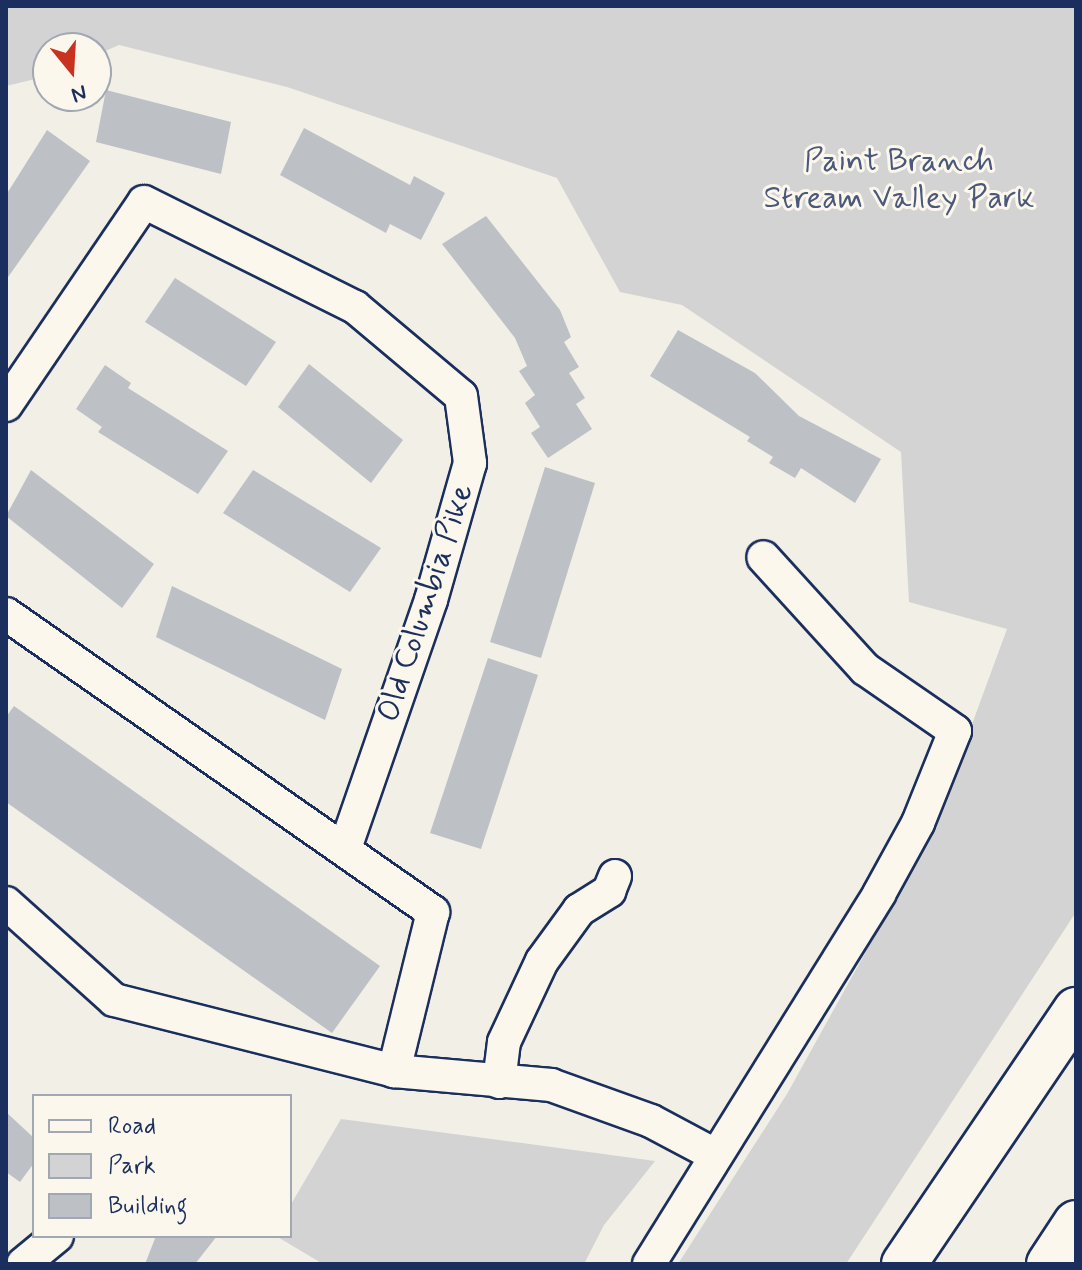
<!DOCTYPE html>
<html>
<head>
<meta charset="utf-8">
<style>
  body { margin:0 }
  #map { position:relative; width:1082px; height:1270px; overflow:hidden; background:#f2efe6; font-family:Mynerve,sans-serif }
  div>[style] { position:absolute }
  .green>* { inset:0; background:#d2d3d2 }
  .building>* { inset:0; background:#bdc0c4 }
  .roads { filter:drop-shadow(2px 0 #1b2f5e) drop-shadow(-2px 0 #1b2f5e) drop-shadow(0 2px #1b2f5e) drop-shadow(0 -2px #1b2f5e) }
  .minor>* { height:32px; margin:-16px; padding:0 16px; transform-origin:16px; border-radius:16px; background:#fbf7ec }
  .highway>* { height:44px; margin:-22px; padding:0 22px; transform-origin:22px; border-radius:22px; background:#fbf7ec }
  span { translate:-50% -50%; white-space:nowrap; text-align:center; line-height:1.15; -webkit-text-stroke:6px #fbf7ec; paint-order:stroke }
  .park-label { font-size:32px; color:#49587b }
  .street-label { font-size:32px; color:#1b2f5e }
  .frame { position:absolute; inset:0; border:8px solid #1b2f5e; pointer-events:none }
  .legend { position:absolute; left:32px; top:1094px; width:260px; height:144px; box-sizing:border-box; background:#fbf7ec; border:2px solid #a1a7b3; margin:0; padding:10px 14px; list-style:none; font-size:24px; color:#1b2f5e }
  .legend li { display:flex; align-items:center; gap:16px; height:40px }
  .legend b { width:40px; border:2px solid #a1a7b3 }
  .north { position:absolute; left:32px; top:32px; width:80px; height:80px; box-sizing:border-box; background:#fbf7ec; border:2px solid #a1a7b3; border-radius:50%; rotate:162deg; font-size:22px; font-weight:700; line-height:32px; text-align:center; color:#1b2f5e }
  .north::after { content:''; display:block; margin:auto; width:28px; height:36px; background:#c8321e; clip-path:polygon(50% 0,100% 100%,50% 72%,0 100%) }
</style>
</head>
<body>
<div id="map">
  <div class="green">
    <div style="clip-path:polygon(6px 6px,1076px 6px,1076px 912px,846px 1264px,678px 1264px,787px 1094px,879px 928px,954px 773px,1007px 629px,909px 602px,901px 452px,682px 305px,620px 292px,557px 178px,287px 87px,119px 45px,96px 55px,96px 48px,48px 48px,48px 76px,6px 86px)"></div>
    <div style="clip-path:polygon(341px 1119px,522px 1143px,655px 1161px,604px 1225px,584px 1264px,323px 1264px,276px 1236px,290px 1236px,290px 1206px)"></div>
  </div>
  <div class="building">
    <div style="clip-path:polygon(106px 90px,231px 122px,221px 174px,96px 142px)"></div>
    <div style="clip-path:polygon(304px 128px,410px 185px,414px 176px,445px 193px,421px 240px,390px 224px,386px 233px,280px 175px)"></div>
    <div style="clip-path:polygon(47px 130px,90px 161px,6px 280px,6px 195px)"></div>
    <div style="clip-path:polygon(486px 216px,560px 310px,571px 337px,564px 342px,579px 367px,569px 373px,585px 398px,576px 404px,592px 429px,548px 458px,531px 433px,540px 427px,525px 403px,535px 395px,519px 371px,527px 366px,515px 338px,442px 244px)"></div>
    <div style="clip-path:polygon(175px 278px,276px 342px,246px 386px,145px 322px)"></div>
    <div style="clip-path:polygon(678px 330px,755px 373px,799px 416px,881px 459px,855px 503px,801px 468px,795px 478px,769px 463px,773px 457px,747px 441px,750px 437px,650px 376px)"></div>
    <div style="clip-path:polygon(309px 364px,403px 440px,371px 483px,278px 407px)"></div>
    <div style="clip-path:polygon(105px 365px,131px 383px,128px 388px,228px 451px,198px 494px,98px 432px,102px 427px,76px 409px)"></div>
    <div style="clip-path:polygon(545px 467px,595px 483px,541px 658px,490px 642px)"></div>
    <div style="clip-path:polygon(31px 470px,154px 564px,122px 608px,6px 516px)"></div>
    <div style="clip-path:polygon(253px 470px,381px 548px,350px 592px,223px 513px)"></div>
    <div style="clip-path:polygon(172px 586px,342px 669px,325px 720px,156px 637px)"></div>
    <div style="clip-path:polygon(488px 658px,538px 675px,481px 849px,430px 833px)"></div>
    <div style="clip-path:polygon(14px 706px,380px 966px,332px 1033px,6px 802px,6px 717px)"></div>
    <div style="clip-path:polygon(6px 1112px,34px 1138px,34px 1163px,20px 1182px,6px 1172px)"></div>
    <div style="clip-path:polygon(156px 1236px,217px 1236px,195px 1264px,145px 1264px)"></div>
  </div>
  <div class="roads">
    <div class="minor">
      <div style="left:6px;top:405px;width:245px;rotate:-55.8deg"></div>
      <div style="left:144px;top:202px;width:236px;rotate:26.5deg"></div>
      <div style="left:355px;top:307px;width:138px;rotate:40deg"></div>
      <div style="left:461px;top:396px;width:68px;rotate:82.3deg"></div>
      <div style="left:470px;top:463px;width:142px;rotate:105.9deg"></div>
      <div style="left:431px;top:600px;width:262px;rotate:109.1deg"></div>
      <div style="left:6px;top:614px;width:521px;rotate:34.91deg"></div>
      <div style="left:433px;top:912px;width:164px;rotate:103.8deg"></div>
      <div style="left:6px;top:903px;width:145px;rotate:41.9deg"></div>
      <div style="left:114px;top:1000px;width:289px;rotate:14.2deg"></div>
      <div style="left:394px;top:1071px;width:158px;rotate:5.1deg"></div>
      <div style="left:551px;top:1085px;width:106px;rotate:19.8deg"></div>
      <div style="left:651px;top:1121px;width:70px;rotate:28deg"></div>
      <div style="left:499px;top:1082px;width:40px;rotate:-82.9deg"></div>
      <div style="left:504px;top:1042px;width:89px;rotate:-64.9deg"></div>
      <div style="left:542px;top:961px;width:63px;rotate:-54deg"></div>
      <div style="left:579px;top:910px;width:36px;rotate:-32deg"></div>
      <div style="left:609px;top:891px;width:16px;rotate:-68deg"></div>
      <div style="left:23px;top:1264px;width:44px;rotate:-39.5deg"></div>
      <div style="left:649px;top:1264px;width:436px;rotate:-58.1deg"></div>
      <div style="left:879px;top:894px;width:81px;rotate:-61.2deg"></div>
      <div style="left:918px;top:823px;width:99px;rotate:-68.1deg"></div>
      <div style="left:955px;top:731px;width:109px;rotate:-145.4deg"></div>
      <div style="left:865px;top:669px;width:151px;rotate:-132.3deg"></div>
    </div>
    <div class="highway">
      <div style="left:904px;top:1264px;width:307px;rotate:-55.9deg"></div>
      <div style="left:1049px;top:1264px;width:49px;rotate:-56.6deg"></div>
    </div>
  </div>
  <div class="park-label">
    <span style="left:899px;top:180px">Paint Branch<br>Stream Valley Park</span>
  </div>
  <div class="street-label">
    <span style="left:426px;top:603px;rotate:-72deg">Old Columbia Pike</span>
  </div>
  <div class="frame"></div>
  <ul class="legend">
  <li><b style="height:10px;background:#fbf7ec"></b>Road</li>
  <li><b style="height:22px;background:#d2d3d2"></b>Park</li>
  <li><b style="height:22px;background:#bdc0c4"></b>Building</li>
  </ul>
  <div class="north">N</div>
</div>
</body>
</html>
